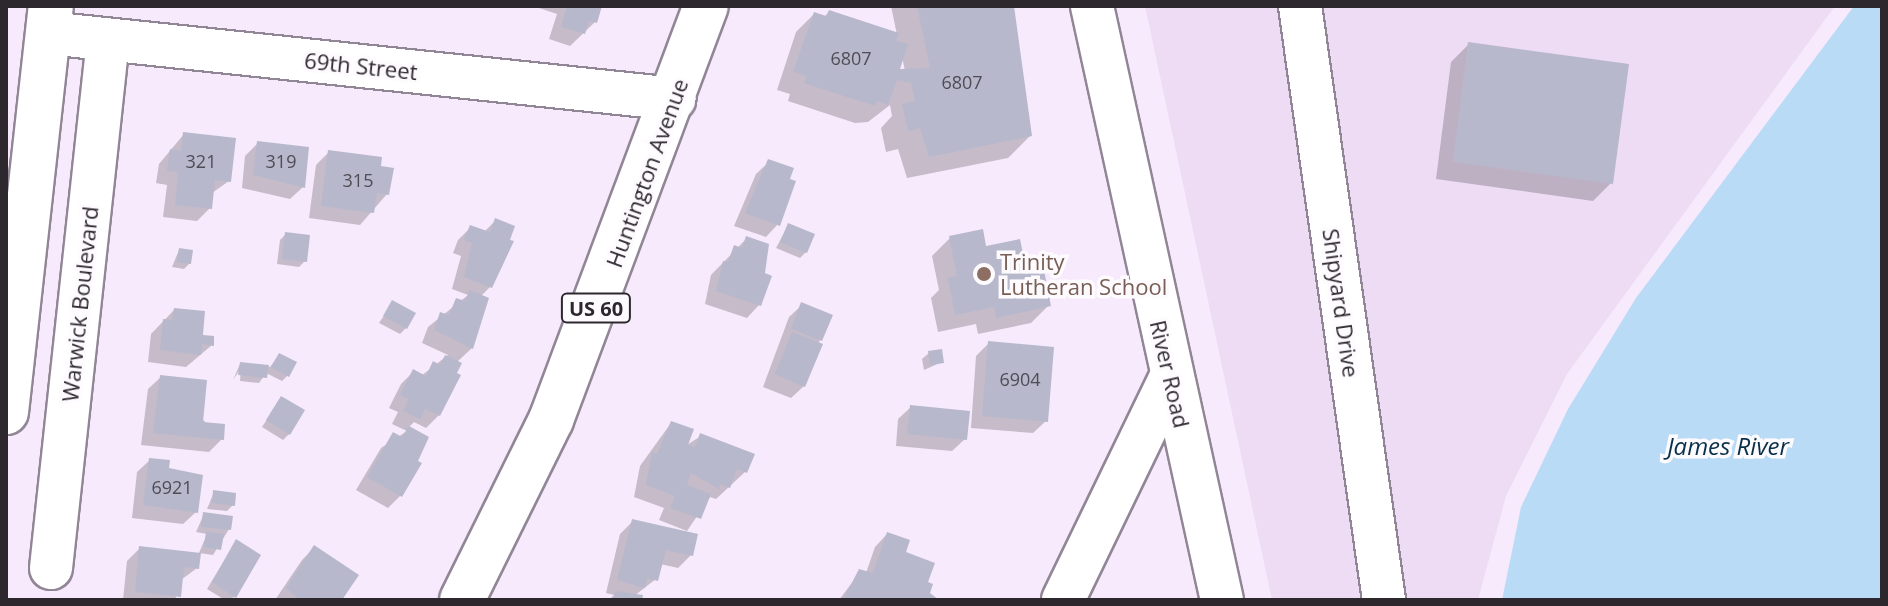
<!DOCTYPE html>
<html>
<head>
<meta charset="utf-8">
<style>
  body { margin:0 }
  #map { position:relative; width:1888px; height:606px; overflow:hidden; background:#f7eafc; font-family:"Open Sans",sans-serif }
  div>[style] { position:absolute }
  .built>* { inset:0; background:#eddcf4 }
  .water>* { inset:0; background:#badbf6 }
  .shadow>* { inset:0; background:#0003 }
  .building>* { inset:0; background:#b8b8cc }
  .roads { filter:drop-shadow(2px 0 #918696) drop-shadow(-2px 0 #918696) drop-shadow(0 2px #918696) drop-shadow(0 -2px #918696) }
  .minor>* { height:42px; margin:-21px; padding:0 21px; transform-origin:21px; border-radius:21px; background:#fff }
  .major>* { height:44px; margin:-22px; padding:0 22px; transform-origin:22px; border-radius:22px; background:#fff }
  .dots>* { width:22px; height:22px; translate:-50% -50%; box-sizing:border-box; border:4px solid #fefbff; border-radius:50% }
  span { translate:-50% -50%; white-space:nowrap; text-align:center; line-height:1.15; -webkit-text-stroke:7px #fefbff; paint-order:stroke }
  .number-label { font-size:18px; color:#4f4c56 }
  .number-label span { -webkit-text-stroke-width:0 }
  .shield-label span { padding:2px 6px; background:#fefbff; border:2px solid; border-radius:6px; -webkit-text-stroke-width:0 }
  .shield-label { font-size:20px; color:#2c282e; font-weight:700 }
  .street-label { font-size:22px; color:#2c282e }
  .education-label { font-size:22px; color:#785e54 }
  .left { translate:0 -50%; text-align:left }
  .water-label { font-size:24px; color:#09304a; font-style:italic }
  .frame { position:absolute; inset:0; border:8px solid #2c282e; pointer-events:none }
</style>
</head>
<body>
<div id="map">
  <div class="built">
    <div style="clip-path:polygon(1145px 6px,1835px 6px,1567px 374px,1506px 496px,1478px 600px,1272px 600px)"></div>
  </div>
  <div class="water">
    <div style="clip-path:polygon(1854px 6px,1882px 6px,1882px 600px,1502px 600px,1521px 507px,1568px 409px,1636px 298px)"></div>
  </div>
  <div class="shadow">
    <div style="clip-path:polygon(600px 6px,595px 22px,570px 46px,549px 39px,557px 14px,539px 8px)"></div>
    <div style="clip-path:polygon(evenodd,891px 6px,1012px 6px,1030px 136px,1008px 158px,907px 178px,898px 149px,886px 152px,881px 128px,892px 116px,890px 105px,868px 122px,855px 123px,788px 101px,790px 94px,777px 90px,796px 32px,814px 14px,824px 17px,829px 12px,897px 35px,891px 6px,902px 57px,905px 71px,895px 77px,902px 57px)"></div>
    <div style="clip-path:polygon(1469px 44px,1611px 183px,1593px 201px,1436px 179px,1451px 62px)"></div>
    <div style="clip-path:polygon(184px 134px,229px 181px,212px 193px,210px 208px,197px 221px,163px 217px,167px 185px,156px 183px,159px 164px)"></div>
    <div style="clip-path:polygon(258px 143px,303px 187px,290px 199px,242px 188px,245px 156px)"></div>
    <div style="clip-path:polygon(329px 152px,378px 168px,387px 194px,360px 225px,309px 218px,316px 165px)"></div>
    <div style="clip-path:polygon(769px 162px,778px 224px,766px 237px,734px 226px,756px 174px)"></div>
    <div style="clip-path:polygon(495px 221px,490px 287px,480px 297px,472px 348px,457px 362px,439px 415px,426px 428px,414px 422px,408px 428px,400px 496px,388px 508px,356px 490px,381px 448px,407px 431px,392px 424px,398px 412px,389px 408px,401px 384px,413px 372px,421px 376px,448px 355px,422px 343px,428px 327px,468px 295px,452px 289px,461px 256px,453px 253px,458px 240px,471px 227px,484px 232px)"></div>
    <div style="clip-path:polygon(788px 226px,806px 252px,800px 258px,776px 248px)"></div>
    <div style="clip-path:polygon(286px 234px,305px 261px,299px 267px,277px 264px,280px 240px)"></div>
    <div style="clip-path:polygon(747px 238px,759px 305px,747px 318px,705px 304px,711px 275px)"></div>
    <div style="clip-path:polygon(950px 238px,1024px 271px,1049px 305px,1031px 323px,978px 334px,976px 324px,938px 332px,931px 298px,939px 290px,932px 256px)"></div>
    <div style="clip-path:polygon(179px 250px,190px 263px,184px 269px,172px 267px)"></div>
    <div style="clip-path:polygon(393px 302px,406px 328px,400px 334px,379px 323px)"></div>
    <div style="clip-path:polygon(802px 305px,820px 340px,804px 386px,791px 398px,763px 387px,789px 317px)"></div>
    <div style="clip-path:polygon(174px 310px,212px 345px,186px 367px,148px 362px,151px 334px)"></div>
    <div style="clip-path:polygon(989px 343px,1046px 421px,1033px 433px,971px 428px,976px 356px)"></div>
    <div style="clip-path:polygon(929px 353px,942px 362px,924px 370px,922px 359px)"></div>
    <div style="clip-path:polygon(279px 355px,288px 375px,282px 381px,266px 373px,259px 383px,240px 381px,241px 368px,233px 380px,240px 364px,270px 367px)"></div>
    <div style="clip-path:polygon(161px 377px,222px 439px,209px 452px,141px 445px,148px 389px)"></div>
    <div style="clip-path:polygon(281px 398px,289px 434px,283px 440px,262px 427px)"></div>
    <div style="clip-path:polygon(911px 407px,965px 439px,952px 451px,896px 446px,898px 419px)"></div>
    <div style="clip-path:polygon(671px 423px,685px 446px,701px 436px,745px 472px,716px 499px,710px 497px,687px 531px,659px 520px,664px 508px,634px 497px,640px 466px)"></div>
    <div style="clip-path:polygon(150px 460px,167px 470px,196px 512px,183px 524px,132px 518px,137px 472px)"></div>
    <div style="clip-path:polygon(214px 492px,233px 505px,227px 511px,207px 509px)"></div>
    <div style="clip-path:polygon(204px 514px,229px 529px,213px 555px,199px 553px,207px 534px,196px 532px)"></div>
    <div style="clip-path:polygon(633px 521px,691px 555px,678px 568px,660px 564px,656px 579px,634px 596px,641px 600px,609px 600px,614px 595px,606px 593px,620px 534px)"></div>
    <div style="clip-path:polygon(887px 534px,926px 583px,927px 594px,937px 600px,839px 600px,860px 572px,866px 573px,875px 547px)"></div>
    <div style="clip-path:polygon(236px 541px,235px 597px,225px 600px,207px 589px)"></div>
    <div style="clip-path:polygon(140px 548px,197px 568px,181px 580px,175px 600px,123px 600px,127px 561px)"></div>
    <div style="clip-path:polygon(314px 548px,340px 600px,275px 600px,302px 560px)"></div>
  </div>
  <div class="building">
    <div style="clip-path:polygon(567px 6px,602px 6px,597px 23px,589px 21px,585px 34px,561px 27px)"></div>
    <div style="clip-path:polygon(917px 6px,1014px 6px,1032px 136px,929px 157px,920px 128px,908px 131px,902px 104px,915px 101px,911px 83px,897px 80px,888px 105px,877px 101px,875px 106px,804px 83px,807px 76px,793px 72px,814px 12px,826px 16px,829px 10px,899px 33px,896px 41px,908px 44px,900px 69px,930px 68px)"></div>
    <div style="clip-path:polygon(1468px 42px,1629px 64px,1613px 184px,1453px 162px)"></div>
    <div style="clip-path:polygon(183px 132px,236px 138px,231px 182px,215px 180px,212px 209px,175px 205px,178px 172px,167px 171px,170px 149px,181px 151px)"></div>
    <div style="clip-path:polygon(257px 141px,309px 147px,305px 188px,253px 175px)"></div>
    <div style="clip-path:polygon(328px 150px,382px 157px,381px 166px,394px 168px,389px 195px,377px 193px,374px 213px,321px 206px)"></div>
    <div style="clip-path:polygon(768px 159px,794px 168px,790px 179px,796px 181px,780px 226px,745px 213px)"></div>
    <div style="clip-path:polygon(495px 218px,515px 226px,510px 240px,514px 241px,492px 288px,464px 277px,472px 243px,464px 240px,470px 225px,490px 232px)"></div>
    <div style="clip-path:polygon(788px 223px,815px 234px,807px 253px,780px 242px)"></div>
    <div style="clip-path:polygon(983px 229px,986px 246px,1020px 239px,1026px 269px,1043px 265px,1051px 306px,996px 318px,994px 307px,955px 315px,948px 278px,957px 276px,949px 236px)"></div>
    <div style="clip-path:polygon(285px 232px,310px 235px,307px 262px,282px 259px)"></div>
    <div style="clip-path:polygon(746px 236px,769px 244px,765px 273px,772px 276px,761px 306px,716px 291px,723px 261px,728px 262px,734px 245px,742px 248px)"></div>
    <div style="clip-path:polygon(179px 248px,193px 250px,191px 264px,177px 262px)"></div>
    <div style="clip-path:polygon(470px 290px,489px 298px,473px 349px,434px 330px,440px 312px,449px 315px,456px 298px,465px 301px)"></div>
    <div style="clip-path:polygon(392px 300px,416px 313px,407px 329px,383px 316px)"></div>
    <div style="clip-path:polygon(801px 302px,833px 315px,822px 341px,791px 329px)"></div>
    <div style="clip-path:polygon(174px 308px,205px 311px,203px 335px,214px 336px,214px 346px,202px 344px,201px 355px,160px 350px,163px 319px,172px 320px)"></div>
    <div style="clip-path:polygon(792px 332px,823px 344px,805px 387px,775px 374px)"></div>
    <div style="clip-path:polygon(988px 341px,1054px 347px,1048px 422px,982px 416px)"></div>
    <div style="clip-path:polygon(942px 349px,944px 363px,930px 365px,928px 351px)"></div>
    <div style="clip-path:polygon(279px 353px,297px 362px,289px 377px,271px 367px)"></div>
    <div style="clip-path:polygon(445px 355px,462px 363px,457px 373px,461px 375px,440px 416px,425px 409px,420px 419px,403px 411px,409px 399px,400px 395px,413px 369px,426px 376px,433px 361px,440px 365px)"></div>
    <div style="clip-path:polygon(240px 362px,269px 365px,267px 378px,238px 375px)"></div>
    <div style="clip-path:polygon(160px 375px,207px 380px,203px 422px,225px 424px,224px 440px,153px 433px)"></div>
    <div style="clip-path:polygon(281px 396px,305px 410px,290px 435px,266px 420px)"></div>
    <div style="clip-path:polygon(910px 405px,970px 411px,967px 440px,907px 434px)"></div>
    <div style="clip-path:polygon(671px 421px,694px 429px,688px 445px,695px 447px,700px 433px,755px 454px,747px 473px,737px 469px,730px 488px,720px 484px,719px 489px,691px 473px,687px 485px,711px 494px,701px 519px,670px 508px,675px 496px,646px 485px,652px 452px,657px 454px)"></div>
    <div style="clip-path:polygon(409px 426px,429px 437px,418px 461px,422px 463px,402px 497px,367px 477px,393px 432px,402px 437px)"></div>
    <div style="clip-path:polygon(149px 458px,170px 460px,169px 468px,203px 475px,198px 513px,143px 505px)"></div>
    <div style="clip-path:polygon(213px 490px,236px 493px,235px 506px,212px 503px)"></div>
    <div style="clip-path:polygon(203px 512px,233px 516px,231px 530px,201px 527px)"></div>
    <div style="clip-path:polygon(632px 519px,698px 534px,693px 556px,666px 550px,658px 581px,647px 578px,645px 588px,617px 580px)"></div>
    <div style="clip-path:polygon(206px 532px,224px 534px,221px 550px,204px 547px)"></div>
    <div style="clip-path:polygon(887px 532px,910px 540px,906px 552px,935px 563px,928px 582px,933px 584px,930px 593px,939px 600px,843px 600px,859px 569px,873px 573px)"></div>
    <div style="clip-path:polygon(236px 539px,261px 555px,236px 598px,212px 582px)"></div>
    <div style="clip-path:polygon(314px 545px,359px 575px,342px 600px,300px 600px,286px 588px)"></div>
    <div style="clip-path:polygon(139px 546px,201px 553px,199px 569px,184px 567px,181px 597px,135px 592px)"></div>
    <div style="clip-path:polygon(615px 591px,643px 595px,642px 600px,614px 600px)"></div>
  </div>
  <div class="roads">
    <div class="minor">
      <div style="left:1092px;top:6px;width:608px;rotate:77.66deg"></div>
      <div style="left:1300px;top:6px;width:600px;rotate:81.95deg"></div>
      <div style="left:48px;top:33px;width:630px;rotate:6.01deg"></div>
      <div style="left:51px;top:568px;width:531px;rotate:-83.84deg"></div>
      <div style="left:1063px;top:600px;width:248px;rotate:-64.2deg"></div>
    </div>
    <div class="major">
      <div style="left:6px;top:412px;width:408px;rotate:-83.7deg"></div>
      <div style="left:462px;top:600px;width:201px;rotate:-63.7deg"></div>
      <div style="left:551px;top:420px;width:442px;rotate:-69.5deg"></div>
    </div>
  </div>
  <div class="dots">
    <div style="left:984px;top:274px;background:#8d6e63"></div>
  </div>
  <div class="number-label">
    <span style="left:851px;top:58px">6807</span>
    <span style="left:962px;top:82px">6807</span>
    <span style="left:201px;top:161px">321</span>
    <span style="left:281px;top:161px">319</span>
    <span style="left:358px;top:180px">315</span>
    <span style="left:1020px;top:379px">6904</span>
    <span style="left:172px;top:487px">6921</span>
  </div>
  <div class="shield-label">
    <span style="left:596px;top:308px">US 60</span>
  </div>
  <div class="street-label">
    <span style="left:361px;top:66px;rotate:6deg">69th Street</span>
    <span style="left:647px;top:173px;rotate:-70deg">Huntington Avenue</span>
    <span style="left:1341px;top:303px;rotate:82deg">Shipyard Drive</span>
    <span style="left:80px;top:304px;rotate:-84deg">Warwick Boulevard</span>
    <span style="left:1170px;top:374px;rotate:77deg">River Road</span>
  </div>
  <div class="education-label">
    <span class="left" style="left:1000px;top:274px">Trinity<br>Lutheran School</span>
  </div>
  <div class="water-label">
    <span style="left:1728px;top:446px">James River</span>
  </div>
  <div class="frame"></div>
</div>
</body>
</html>
